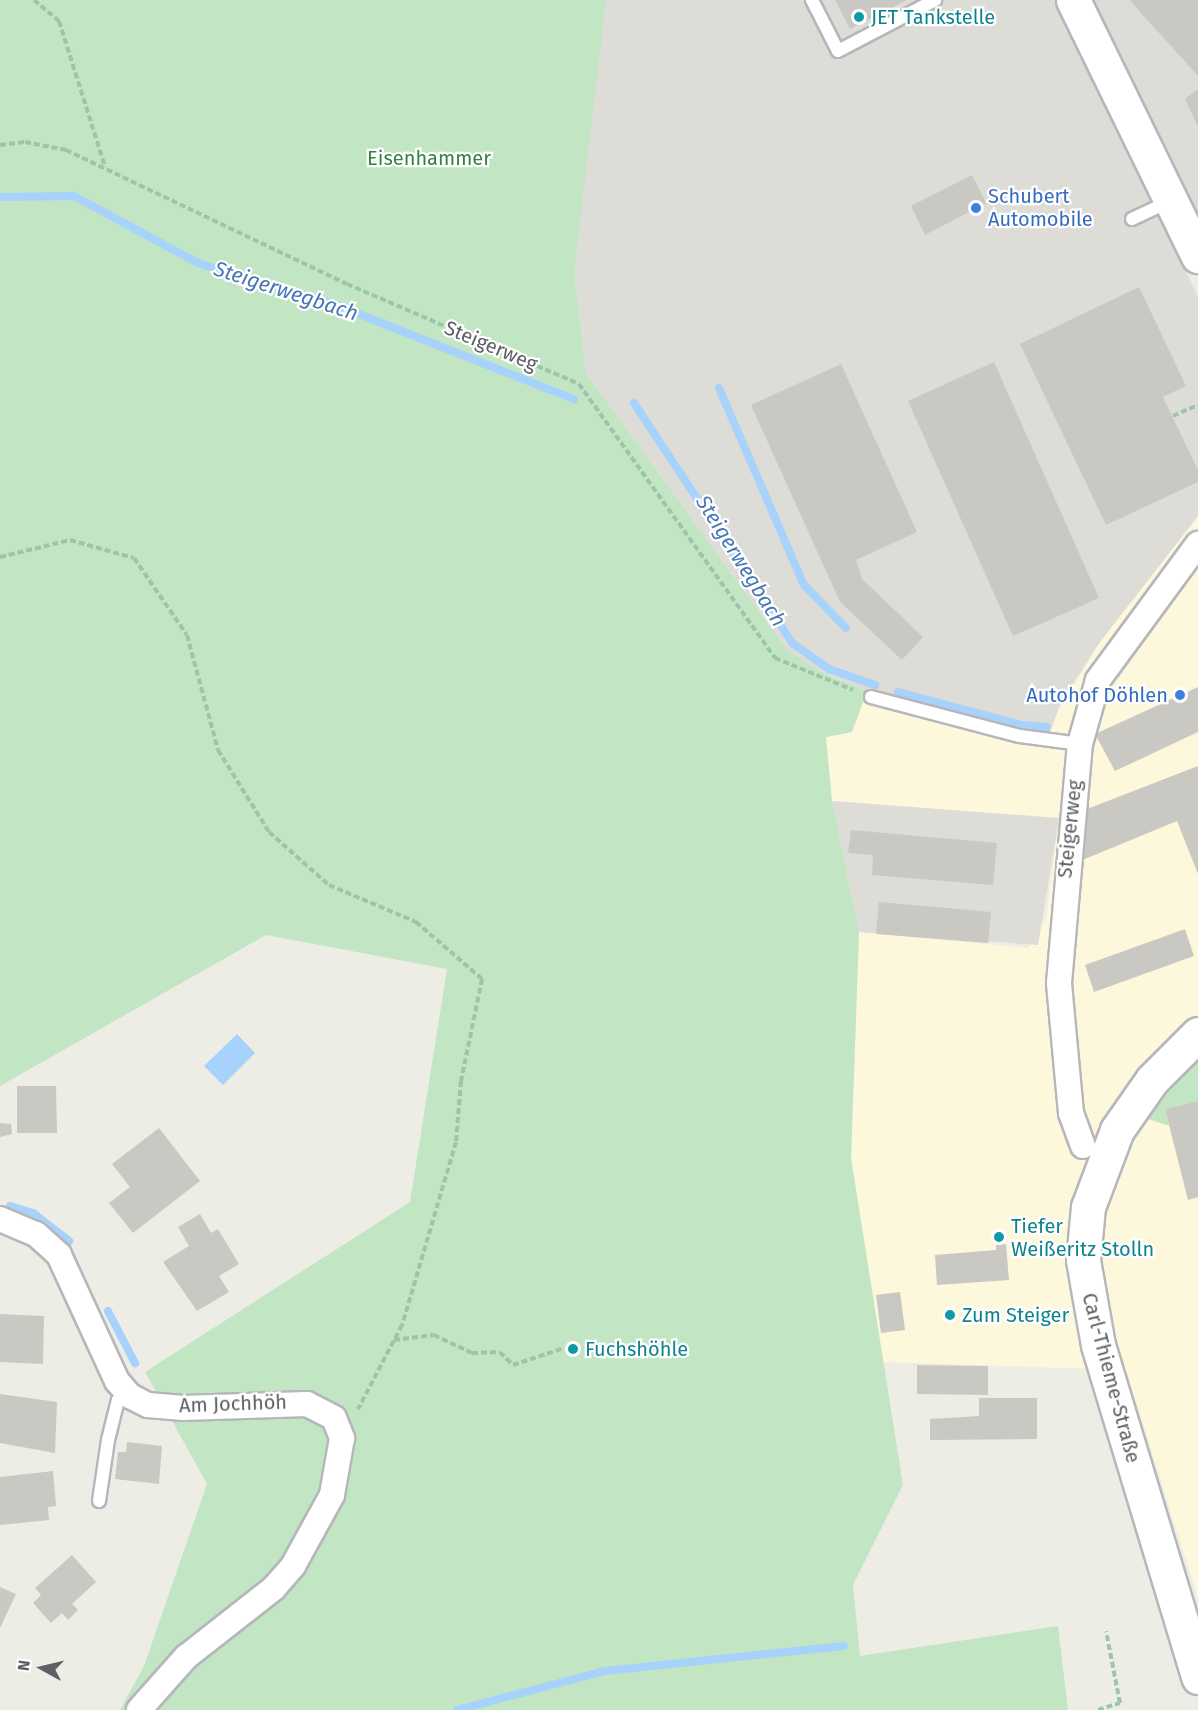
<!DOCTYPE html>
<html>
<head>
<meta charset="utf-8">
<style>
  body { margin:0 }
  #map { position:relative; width:1198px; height:1710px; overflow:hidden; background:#eeede5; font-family:"Fira Sans",sans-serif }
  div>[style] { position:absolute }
  .commercial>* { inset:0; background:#fdf7db }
  .industrial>* { inset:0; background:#dddcd7 }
  .green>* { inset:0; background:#c2e5c4 }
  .water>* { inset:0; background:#a7d2fc }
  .stream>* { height:8px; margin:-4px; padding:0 4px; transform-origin:4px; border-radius:4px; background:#a7d2fc }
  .building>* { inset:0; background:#cac8c2 }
  .path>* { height:4px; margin-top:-2px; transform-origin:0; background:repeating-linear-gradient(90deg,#9cc5aa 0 6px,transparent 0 9px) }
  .roads { filter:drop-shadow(2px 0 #b5b7bb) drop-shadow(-2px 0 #b5b7bb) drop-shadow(0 2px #b5b7bb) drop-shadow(0 -2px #b5b7bb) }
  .lane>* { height:12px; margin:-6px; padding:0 6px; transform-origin:6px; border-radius:6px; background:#fff }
  .street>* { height:24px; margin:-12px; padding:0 12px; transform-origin:12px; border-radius:12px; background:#fff }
  .secondary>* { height:33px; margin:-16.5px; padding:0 16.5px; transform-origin:16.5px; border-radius:16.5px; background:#fff }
  .dots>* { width:16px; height:16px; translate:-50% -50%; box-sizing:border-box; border:3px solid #fff; border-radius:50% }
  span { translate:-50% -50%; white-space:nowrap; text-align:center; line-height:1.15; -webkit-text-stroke:4.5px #fff; paint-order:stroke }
  .culture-label { font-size:20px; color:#0d838f }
  .left { translate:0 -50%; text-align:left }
  .park-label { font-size:20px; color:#378140 }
  .shop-label { font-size:20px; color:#366cbe }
  .right { translate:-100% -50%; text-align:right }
  .street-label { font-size:20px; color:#5c6065 }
  .water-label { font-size:21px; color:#4777b6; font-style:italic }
  .north { position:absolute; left:12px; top:1638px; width:60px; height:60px; -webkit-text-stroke:4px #fff; paint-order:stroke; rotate:278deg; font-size:16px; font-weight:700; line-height:24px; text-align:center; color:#5c6065 }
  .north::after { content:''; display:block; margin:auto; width:21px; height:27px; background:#5c6065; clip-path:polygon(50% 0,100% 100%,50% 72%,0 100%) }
</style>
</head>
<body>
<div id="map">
  <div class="commercial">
    <div style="clip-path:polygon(1198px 516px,1198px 1598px,1126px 1370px,883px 1362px,851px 1158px,859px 932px,1028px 948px,1046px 919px,1059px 819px,832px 801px,826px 737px,852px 732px,867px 691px,1022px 730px,1052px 722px,1100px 642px)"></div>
  </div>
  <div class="industrial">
    <div style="clip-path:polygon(606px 0,1055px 0,1198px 297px,1198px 516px,1100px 642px,1061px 702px,1050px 732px,1022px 730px,867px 691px,825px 674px,787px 650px,586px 373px,562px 171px)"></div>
    <div style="clip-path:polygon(1092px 0,1198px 0,1198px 217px,1163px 145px)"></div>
    <div style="clip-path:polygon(832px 801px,1059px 818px,1038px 945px,859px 932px)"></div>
  </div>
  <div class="green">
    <div style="clip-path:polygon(0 0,606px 0,574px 272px,586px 373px,787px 650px,825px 674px,867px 691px,852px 732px,826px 737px,832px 801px,859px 932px,851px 1158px,903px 1485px,853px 1585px,860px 1656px,1058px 1626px,1068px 1710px,120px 1710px,144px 1666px,207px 1484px,145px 1372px,410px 1202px,447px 969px,266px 935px,0 1086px)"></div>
    <div style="clip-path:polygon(1198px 1059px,1198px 1101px,1165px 1109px,1169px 1126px,1146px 1118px)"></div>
  </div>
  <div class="water">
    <div style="clip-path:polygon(237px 1034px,255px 1053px,223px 1085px,204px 1066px)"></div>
  </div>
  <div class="stream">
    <div style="left:0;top:197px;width:74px;rotate:-0.8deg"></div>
    <div style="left:74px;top:196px;width:141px;rotate:28.4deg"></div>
    <div style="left:198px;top:263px;width:144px;rotate:16.9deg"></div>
    <div style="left:336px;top:305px;width:256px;rotate:21.6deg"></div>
    <div style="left:719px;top:388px;width:215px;rotate:66.7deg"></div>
    <div style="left:804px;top:585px;width:60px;rotate:45.7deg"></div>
    <div style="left:634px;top:403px;width:287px;rotate:56.6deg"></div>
    <div style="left:792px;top:643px;width:45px;rotate:35.1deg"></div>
    <div style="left:829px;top:669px;width:49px;rotate:19.2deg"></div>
    <div style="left:898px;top:692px;width:128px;rotate:14.9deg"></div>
    <div style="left:1022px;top:725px;width:25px;rotate:5deg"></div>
    <div style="left:10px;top:1206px;width:24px;rotate:17deg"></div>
    <div style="left:33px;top:1213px;width:46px;rotate:37.9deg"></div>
    <div style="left:108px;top:1311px;width:59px;rotate:62.6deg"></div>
    <div style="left:457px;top:1710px;width:153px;rotate:-14.8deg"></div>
    <div style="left:605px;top:1671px;width:240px;rotate:-6deg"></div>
  </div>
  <div class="building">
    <div style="clip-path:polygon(835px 0,907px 0,850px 29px)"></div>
    <div style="clip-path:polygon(1130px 0,1198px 0,1198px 76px,1133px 4px)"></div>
    <div style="clip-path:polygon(1198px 89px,1198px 127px,1185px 99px)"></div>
    <div style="clip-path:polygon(972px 175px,986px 203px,925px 235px,911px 206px)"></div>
    <div style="clip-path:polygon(1139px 287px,1186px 386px,1163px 397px,1198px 470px,1198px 482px,1106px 525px,1020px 344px)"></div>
    <div style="clip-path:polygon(994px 362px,1099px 598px,1013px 636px,908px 401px)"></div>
    <div style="clip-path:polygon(841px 364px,917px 532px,856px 560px,862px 579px,923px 637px,902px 660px,840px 602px,751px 405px)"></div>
    <div style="clip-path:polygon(1198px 687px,1198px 732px,1115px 771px,1095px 734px)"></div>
    <div style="clip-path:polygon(1198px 766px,1198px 874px,1177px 821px,1080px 861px,1087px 809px)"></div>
    <div style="clip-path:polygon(851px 830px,997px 843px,993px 885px,872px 875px,873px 855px,848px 853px)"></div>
    <div style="clip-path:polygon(879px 902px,991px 912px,988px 943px,876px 934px)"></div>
    <div style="clip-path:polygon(1185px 929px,1194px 956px,1094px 992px,1085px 965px)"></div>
    <div style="clip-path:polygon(17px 1086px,56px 1086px,57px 1133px,17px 1133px)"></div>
    <div style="clip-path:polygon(1198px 1101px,1198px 1197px,1188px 1200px,1165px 1109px)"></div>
    <div style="clip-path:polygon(0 1123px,11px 1124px,12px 1134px,0 1137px)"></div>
    <div style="clip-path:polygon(159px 1128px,200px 1181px,133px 1233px,109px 1203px,130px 1187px,112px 1164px)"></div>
    <div style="clip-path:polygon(200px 1214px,211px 1233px,218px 1229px,239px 1264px,219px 1276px,229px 1292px,197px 1311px,163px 1262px,189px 1246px,178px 1227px)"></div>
    <div style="clip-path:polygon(1006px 1244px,1009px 1280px,937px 1285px,935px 1255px,996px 1250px,996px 1245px)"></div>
    <div style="clip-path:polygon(900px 1292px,905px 1330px,881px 1333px,876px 1295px)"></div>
    <div style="clip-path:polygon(0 1314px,44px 1316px,43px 1364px,0 1362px)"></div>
    <div style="clip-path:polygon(917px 1365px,988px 1366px,988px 1395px,917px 1394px)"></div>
    <div style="clip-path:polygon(0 1394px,57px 1402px,55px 1453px,0 1443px)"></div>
    <div style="clip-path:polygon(979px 1398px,1037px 1398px,1037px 1439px,930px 1440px,930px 1419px,979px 1416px)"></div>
    <div style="clip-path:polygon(127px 1442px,162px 1446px,159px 1484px,115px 1479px,118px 1452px,126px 1452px)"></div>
    <div style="clip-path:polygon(53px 1471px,56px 1506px,48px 1507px,49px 1520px,0 1525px,0 1477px)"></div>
    <div style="clip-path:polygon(72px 1555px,96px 1582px,72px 1604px,78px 1610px,68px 1620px,62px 1613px,51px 1623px,33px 1603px,41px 1595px,35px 1588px)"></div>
    <div style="clip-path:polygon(0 1587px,16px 1594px,0 1628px)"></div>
  </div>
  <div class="path">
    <div style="left:34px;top:0;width:33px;rotate:40deg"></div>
    <div style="left:59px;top:21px;width:153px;rotate:72.5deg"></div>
    <div style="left:0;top:145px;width:25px;rotate:-7deg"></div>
    <div style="left:25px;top:142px;width:42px;rotate:11deg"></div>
    <div style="left:66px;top:150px;width:311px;rotate:25.5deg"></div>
    <div style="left:347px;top:284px;width:253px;rotate:23.3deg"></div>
    <div style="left:579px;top:384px;width:337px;rotate:54.4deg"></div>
    <div style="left:775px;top:658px;width:84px;rotate:22.3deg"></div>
    <div style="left:1173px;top:416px;width:27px;rotate:-24deg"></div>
    <div style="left:0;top:557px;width:72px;rotate:-13.7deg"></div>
    <div style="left:70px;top:540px;width:66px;rotate:15.7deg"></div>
    <div style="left:134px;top:558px;width:93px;rotate:55.5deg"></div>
    <div style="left:187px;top:635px;width:119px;rotate:74.9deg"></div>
    <div style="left:218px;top:750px;width:97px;rotate:58.1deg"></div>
    <div style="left:269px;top:832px;width:80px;rotate:41.5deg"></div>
    <div style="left:329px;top:885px;width:95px;rotate:23deg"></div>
    <div style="left:416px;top:922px;width:87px;rotate:40.8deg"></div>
    <div style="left:482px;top:979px;width:104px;rotate:101.6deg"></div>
    <div style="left:461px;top:1081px;width:61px;rotate:94.7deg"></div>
    <div style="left:456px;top:1142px;width:191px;rotate:106.4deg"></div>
    <div style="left:402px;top:1325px;width:95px;rotate:117.6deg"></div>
    <div style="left:394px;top:1340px;width:40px;rotate:-7.1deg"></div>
    <div style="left:434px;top:1335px;width:42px;rotate:25.3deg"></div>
    <div style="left:472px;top:1353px;width:28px;rotate:-2deg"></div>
    <div style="left:500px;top:1352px;width:18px;rotate:45deg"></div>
    <div style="left:513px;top:1365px;width:51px;rotate:-18.4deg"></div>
    <div style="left:1098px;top:1710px;width:23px;rotate:-18deg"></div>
    <div style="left:1120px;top:1703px;width:73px;rotate:-101deg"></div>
  </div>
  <div class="roads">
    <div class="lane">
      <div style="left:812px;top:0;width:57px;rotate:63deg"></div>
      <div style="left:838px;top:51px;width:110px;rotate:-27.7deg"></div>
      <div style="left:1132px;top:219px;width:42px;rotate:-25.3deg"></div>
      <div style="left:871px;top:697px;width:154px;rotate:14.7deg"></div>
      <div style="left:1020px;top:736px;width:61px;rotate:7.6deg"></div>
      <div style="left:99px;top:1501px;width:62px;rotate:-81.6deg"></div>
      <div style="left:108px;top:1440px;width:41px;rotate:-76deg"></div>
      <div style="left:118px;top:1400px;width:12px;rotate:-42deg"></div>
    </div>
    <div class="street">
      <div style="left:1083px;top:1146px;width:35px;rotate:-110deg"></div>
      <div style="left:1071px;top:1113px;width:131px;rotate:-95.3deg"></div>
      <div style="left:1059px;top:983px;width:240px;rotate:-85deg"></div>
      <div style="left:1080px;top:744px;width:66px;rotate:-74.3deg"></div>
      <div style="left:1098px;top:680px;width:169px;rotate:-53.7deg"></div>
      <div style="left:0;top:1219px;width:39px;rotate:23deg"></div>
      <div style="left:36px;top:1234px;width:31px;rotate:42deg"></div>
      <div style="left:59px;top:1255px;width:139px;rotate:65.3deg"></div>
      <div style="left:117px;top:1381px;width:20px;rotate:49deg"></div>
      <div style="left:130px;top:1396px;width:20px;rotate:27deg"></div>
      <div style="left:148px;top:1405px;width:35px;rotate:5deg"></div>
      <div style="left:183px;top:1408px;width:124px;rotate:-1.8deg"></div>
      <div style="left:307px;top:1404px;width:30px;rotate:27deg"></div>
      <div style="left:334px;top:1418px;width:22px;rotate:68deg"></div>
      <div style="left:342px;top:1438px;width:58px;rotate:100deg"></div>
      <div style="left:332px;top:1495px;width:81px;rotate:118.8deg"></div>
      <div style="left:293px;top:1566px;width:29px;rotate:131deg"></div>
      <div style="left:274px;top:1588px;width:112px;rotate:141.9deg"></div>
      <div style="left:186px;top:1657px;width:71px;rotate:131.6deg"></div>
    </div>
    <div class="secondary">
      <div style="left:1073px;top:0;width:285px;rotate:64deg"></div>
      <div style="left:1198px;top:1034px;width:65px;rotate:135deg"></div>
      <div style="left:1152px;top:1080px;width:61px;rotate:125deg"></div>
      <div style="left:1117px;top:1130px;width:82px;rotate:110.6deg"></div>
      <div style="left:1088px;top:1207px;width:53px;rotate:95.4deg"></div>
      <div style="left:1083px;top:1260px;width:86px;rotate:80deg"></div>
      <div style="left:1098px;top:1345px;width:347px;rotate:73.2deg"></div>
    </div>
  </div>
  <div class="dots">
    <div style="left:859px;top:17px;background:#0f9aa8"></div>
    <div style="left:976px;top:208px;background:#3f7fe0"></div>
    <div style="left:1180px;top:695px;background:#3f7fe0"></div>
    <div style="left:999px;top:1237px;background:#0f9aa8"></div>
    <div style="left:950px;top:1315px;background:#0f9aa8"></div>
    <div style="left:573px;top:1349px;background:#0f9aa8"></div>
  </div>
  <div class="culture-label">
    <span class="left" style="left:871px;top:17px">JET Tankstelle</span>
    <span class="left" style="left:1011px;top:1238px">Tiefer<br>Weißeritz Stolln</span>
    <span class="left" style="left:962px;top:1315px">Zum Steiger</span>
    <span class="left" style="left:585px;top:1349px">Fuchshöhle</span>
  </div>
  <div class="park-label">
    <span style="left:429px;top:158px">Eisenhammer</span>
  </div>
  <div class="shop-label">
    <span class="left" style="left:988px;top:208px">Schubert<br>Automobile</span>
    <span class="right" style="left:1168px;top:695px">Autohof Döhlen</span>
  </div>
  <div class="street-label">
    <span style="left:491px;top:346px;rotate:23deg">Steigerweg</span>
    <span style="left:1070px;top:829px;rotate:-84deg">Steigerweg</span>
    <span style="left:1111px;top:1378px;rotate:75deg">Carl-Thieme-Straße</span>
    <span style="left:233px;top:1404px;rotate:-2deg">Am Jochhöh</span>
  </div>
  <div class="water-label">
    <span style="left:286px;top:291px;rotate:18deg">Steigerwegbach</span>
    <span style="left:741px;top:561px;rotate:58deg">Steigerwegbach</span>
  </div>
  <div class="north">N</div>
</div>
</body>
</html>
